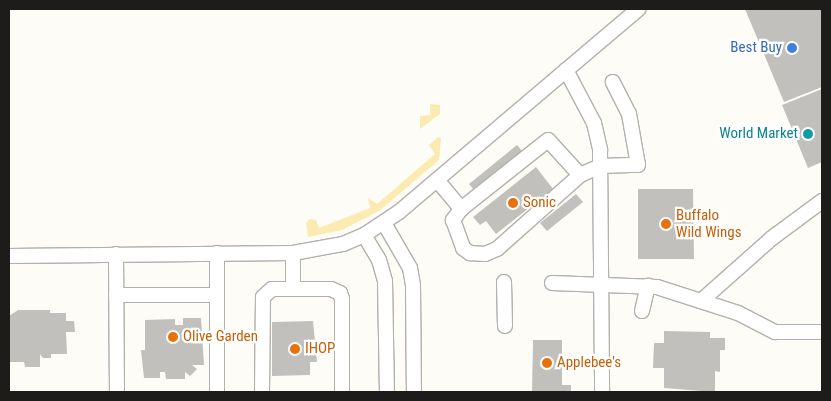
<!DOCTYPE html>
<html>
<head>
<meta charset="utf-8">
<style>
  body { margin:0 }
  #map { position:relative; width:831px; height:401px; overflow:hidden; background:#fdfcf7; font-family:"Roboto Condensed",sans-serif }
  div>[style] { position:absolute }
  .green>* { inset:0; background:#fbebb1 }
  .building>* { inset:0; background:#c1c0bc }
  .roads { filter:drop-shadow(1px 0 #b3b1ad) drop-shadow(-1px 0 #b3b1ad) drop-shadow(0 1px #b3b1ad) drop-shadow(0 -1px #b3b1ad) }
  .minor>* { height:14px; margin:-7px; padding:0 7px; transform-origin:7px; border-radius:7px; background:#fff }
  .dots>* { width:14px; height:14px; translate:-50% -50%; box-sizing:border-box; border:2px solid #fff; border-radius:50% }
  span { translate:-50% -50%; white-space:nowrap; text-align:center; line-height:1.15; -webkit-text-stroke:4.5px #fff; paint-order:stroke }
  .shop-label { font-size:15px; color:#366cbe }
  .right { translate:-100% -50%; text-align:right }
  .culture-label { font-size:15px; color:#0d838f }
  .food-label { font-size:15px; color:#c56008 }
  .left { translate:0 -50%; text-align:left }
  .frame { position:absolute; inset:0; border:10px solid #1d1c1b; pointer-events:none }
</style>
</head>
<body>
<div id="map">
  <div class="green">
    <div style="clip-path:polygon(430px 104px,440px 105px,440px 114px,420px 129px,420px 116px,430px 115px)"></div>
    <div style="clip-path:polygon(438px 137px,441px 138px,439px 160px,379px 211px,342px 230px,308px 237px,306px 223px,310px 219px,316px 220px,319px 228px,370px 208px,368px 198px,377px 204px,435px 154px,429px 145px)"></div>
  </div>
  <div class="building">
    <div style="clip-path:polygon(745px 9px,822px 9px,822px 87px,784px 102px)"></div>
    <div style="clip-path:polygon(822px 89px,822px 162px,808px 168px,782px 105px)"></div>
    <div style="clip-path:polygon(517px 145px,523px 152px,475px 191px,469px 184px)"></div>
    <div style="clip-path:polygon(536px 167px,553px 189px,496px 234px,486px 221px,480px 225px,473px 217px)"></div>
    <div style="clip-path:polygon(638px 189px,693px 189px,694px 259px,638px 259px)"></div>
    <div style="clip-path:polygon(576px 194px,583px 202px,547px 231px,540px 223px)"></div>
    <div style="clip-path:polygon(18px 310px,50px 310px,50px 313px,66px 313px,66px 321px,74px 321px,75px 332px,66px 332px,67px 354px,51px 354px,51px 358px,43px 358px,40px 354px,40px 367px,25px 367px,24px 362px,9px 362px,9px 316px)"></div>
    <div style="clip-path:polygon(183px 318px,201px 318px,204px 365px,192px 365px,197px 369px,190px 376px,185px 372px,185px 379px,166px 379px,165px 372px,160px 372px,160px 378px,144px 378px,141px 350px,145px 350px,145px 320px,175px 319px,175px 325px,183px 325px)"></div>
    <div style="clip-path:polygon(313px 321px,317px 362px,310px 362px,310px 375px,272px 376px,272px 322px)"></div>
    <div style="clip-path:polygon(664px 331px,710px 332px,710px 338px,725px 338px,725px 350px,720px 350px,720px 372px,715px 371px,715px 392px,664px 388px,664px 368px,653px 368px,654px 343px,664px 343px)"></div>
    <div style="clip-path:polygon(533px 340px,562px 340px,562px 385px,571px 385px,571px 392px,532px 392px)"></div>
  </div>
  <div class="roads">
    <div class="minor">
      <div style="left:566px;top:70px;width:60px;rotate:62.2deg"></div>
      <div style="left:594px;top:123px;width:28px;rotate:77deg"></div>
      <div style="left:600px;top:150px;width:242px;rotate:89.5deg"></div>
      <div style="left:580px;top:175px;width:47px;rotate:-132.4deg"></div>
      <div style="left:548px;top:140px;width:111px;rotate:141.6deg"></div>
      <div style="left:461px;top:209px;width:14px;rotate:126deg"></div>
      <div style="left:453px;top:220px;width:30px;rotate:70deg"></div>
      <div style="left:463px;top:248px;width:9px;rotate:36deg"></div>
      <div style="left:470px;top:253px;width:15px;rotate:4deg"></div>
      <div style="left:485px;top:254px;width:13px;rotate:-23deg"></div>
      <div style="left:497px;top:249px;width:111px;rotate:-41.7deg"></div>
      <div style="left:580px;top:175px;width:22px;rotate:-24deg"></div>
      <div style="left:600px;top:166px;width:38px;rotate:-2deg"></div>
      <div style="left:638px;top:165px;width:52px;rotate:-100deg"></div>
      <div style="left:629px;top:114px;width:36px;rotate:-117deg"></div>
      <div style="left:437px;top:180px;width:38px;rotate:50deg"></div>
      <div style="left:384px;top:223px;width:52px;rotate:60deg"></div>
      <div style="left:410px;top:268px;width:17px;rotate:80deg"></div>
      <div style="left:413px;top:285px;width:107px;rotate:89.5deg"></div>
      <div style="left:364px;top:235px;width:29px;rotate:59deg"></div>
      <div style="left:379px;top:260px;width:22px;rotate:74deg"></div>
      <div style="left:385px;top:281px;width:111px;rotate:89deg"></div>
      <div style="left:217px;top:253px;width:139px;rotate:90deg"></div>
      <div style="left:293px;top:253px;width:36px;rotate:90deg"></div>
      <div style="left:116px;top:254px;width:138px;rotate:89.6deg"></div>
      <div style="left:9px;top:256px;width:284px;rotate:-0.6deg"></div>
      <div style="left:293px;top:253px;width:51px;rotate:-10.2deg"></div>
      <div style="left:343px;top:244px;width:23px;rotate:-23deg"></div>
      <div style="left:364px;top:235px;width:42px;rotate:-33.3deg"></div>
      <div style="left:399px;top:212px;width:314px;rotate:-40.3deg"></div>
      <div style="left:504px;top:282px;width:44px;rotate:88.7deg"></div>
      <div style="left:552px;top:283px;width:105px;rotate:2.2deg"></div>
      <div style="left:657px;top:287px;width:85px;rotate:17.8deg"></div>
      <div style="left:738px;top:313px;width:42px;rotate:27.2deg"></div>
      <div style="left:775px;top:332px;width:47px"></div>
      <div style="left:116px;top:295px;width:101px"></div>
      <div style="left:701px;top:301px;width:95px;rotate:-41.6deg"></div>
      <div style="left:772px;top:238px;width:62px;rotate:-36.5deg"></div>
      <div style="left:642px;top:311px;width:26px;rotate:-77deg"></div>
      <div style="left:262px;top:392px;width:95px;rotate:-89.4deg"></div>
      <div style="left:263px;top:297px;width:12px;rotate:-42deg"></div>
      <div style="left:272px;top:289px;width:59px"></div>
      <div style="left:331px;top:289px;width:10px;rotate:24deg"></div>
      <div style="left:340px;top:293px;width:6px;rotate:72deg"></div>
      <div style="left:342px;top:299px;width:93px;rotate:90deg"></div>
    </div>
  </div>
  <div class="dots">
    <div style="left:792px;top:48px;background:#3f7fe0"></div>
    <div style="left:808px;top:134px;background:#0f9aa8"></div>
    <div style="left:513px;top:203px;background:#e8710a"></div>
    <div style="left:666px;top:224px;background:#e8710a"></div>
    <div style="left:173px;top:337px;background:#e8710a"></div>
    <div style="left:295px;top:349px;background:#e8710a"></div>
    <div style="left:547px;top:363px;background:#e8710a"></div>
  </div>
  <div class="shop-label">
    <span class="right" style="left:782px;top:48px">Best Buy</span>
  </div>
  <div class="culture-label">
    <span class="right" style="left:798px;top:134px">World Market</span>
  </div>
  <div class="food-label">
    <span class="left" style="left:523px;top:203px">Sonic</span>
    <span class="left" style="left:676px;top:224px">Buffalo<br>Wild Wings</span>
    <span class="left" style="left:183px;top:337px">Olive Garden</span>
    <span class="left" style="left:305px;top:349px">IHOP</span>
    <span class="left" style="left:557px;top:363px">Applebee's</span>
  </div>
  <div class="frame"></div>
</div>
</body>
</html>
